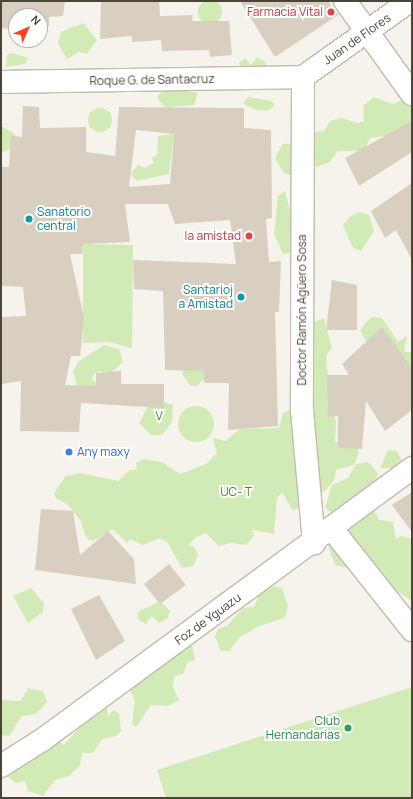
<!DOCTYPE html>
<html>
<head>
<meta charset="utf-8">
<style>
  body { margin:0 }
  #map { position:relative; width:413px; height:799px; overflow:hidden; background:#f6f3ec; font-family:Manrope,sans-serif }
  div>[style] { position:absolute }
  .green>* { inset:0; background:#d2eab5 }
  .round { border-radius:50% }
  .building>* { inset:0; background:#d8cfc1 }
  .roads { filter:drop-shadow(1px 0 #c2bbae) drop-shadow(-1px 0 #c2bbae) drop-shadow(0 1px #c2bbae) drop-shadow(0 -1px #c2bbae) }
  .minor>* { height:22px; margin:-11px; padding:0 11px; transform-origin:11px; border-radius:11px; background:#fff }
  .dots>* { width:11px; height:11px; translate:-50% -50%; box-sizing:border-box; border:2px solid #fff; border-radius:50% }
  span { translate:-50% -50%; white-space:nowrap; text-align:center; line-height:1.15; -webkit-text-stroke:4px #fff; paint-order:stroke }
  .health-label { font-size:12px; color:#be3a42 }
  .right { translate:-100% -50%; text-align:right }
  .street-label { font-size:12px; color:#4b4439 }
  .culture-label { font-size:12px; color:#0d838f }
  .left { translate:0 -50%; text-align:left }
  .park-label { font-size:12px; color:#4a7f2a }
  .shop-label { font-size:12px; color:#366cbe }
  .leisure-label { font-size:12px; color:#27864d }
  .frame { position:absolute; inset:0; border:2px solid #4b4439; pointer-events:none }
  .north { position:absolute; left:8px; top:8px; width:40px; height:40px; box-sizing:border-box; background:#fff; border:1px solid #b7b4b0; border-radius:50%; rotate:45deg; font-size:11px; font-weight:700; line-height:16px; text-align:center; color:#4b4439 }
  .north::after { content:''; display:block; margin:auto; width:14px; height:18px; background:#fc3f1d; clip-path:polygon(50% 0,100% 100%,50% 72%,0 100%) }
</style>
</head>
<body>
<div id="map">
  <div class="green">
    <div class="round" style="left:198px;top:0;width:24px;height:24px"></div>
    <div style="clip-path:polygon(83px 23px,97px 40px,87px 54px,79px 52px,67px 59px,58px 44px,61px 32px)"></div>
    <div style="clip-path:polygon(13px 53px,28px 58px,25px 64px,6px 67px,7px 55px)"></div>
    <div style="clip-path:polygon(257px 57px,266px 62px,265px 72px,241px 73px,239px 63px,245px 58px,251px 65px)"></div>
    <div style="clip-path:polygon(183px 90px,198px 93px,194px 105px,165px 107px,157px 98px,161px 92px)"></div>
    <div style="clip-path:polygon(412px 96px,412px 122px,386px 136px,370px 138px,364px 151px,338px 151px,330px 162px,317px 167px,305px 156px,304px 143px,314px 132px,324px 131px,330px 121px,341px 118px,358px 123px,364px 121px,363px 106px,374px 97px,393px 104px)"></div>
    <div style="clip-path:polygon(248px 97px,272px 101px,275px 106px,267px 111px,253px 109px,243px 103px)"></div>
    <div class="round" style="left:88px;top:108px;width:24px;height:24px"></div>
    <div style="clip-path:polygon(1px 126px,15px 134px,10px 149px,1px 153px)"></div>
    <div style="clip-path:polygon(174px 134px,169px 174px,137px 181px,130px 174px,138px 165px,145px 168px,154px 163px,152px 158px,157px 155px,158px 136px)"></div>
    <div style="clip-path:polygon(298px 143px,296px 178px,283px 172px,275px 158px,283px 144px)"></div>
    <div style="clip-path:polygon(285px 191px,290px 211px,305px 225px,297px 251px,283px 254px,274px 234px,278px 196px)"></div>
    <div style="clip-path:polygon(360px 212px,369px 215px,374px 231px,361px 251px,353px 248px,343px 225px,351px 216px)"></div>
    <div style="clip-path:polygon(83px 244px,133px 245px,132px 348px,109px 342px,83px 343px)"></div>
    <div style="clip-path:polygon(371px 317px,382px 318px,398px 342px,407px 336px,404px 351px,412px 353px,412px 371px,378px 339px,366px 341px,360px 330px)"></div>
    <div style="clip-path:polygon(324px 318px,332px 348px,326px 356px,331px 411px,336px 421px,335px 442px,355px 443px,359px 452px,354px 465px,336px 470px,334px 481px,324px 492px,319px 491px,311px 377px,313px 323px)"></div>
    <div style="clip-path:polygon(104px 345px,119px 349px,123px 362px,110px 374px,99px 371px,94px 374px,92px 380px,101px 385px,102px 391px,77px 386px,73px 372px,78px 362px)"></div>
    <div style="clip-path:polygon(201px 361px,207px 377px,196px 386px,190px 386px,182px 374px,185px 365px)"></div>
    <div style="clip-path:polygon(161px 401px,173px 405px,172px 422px,162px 435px,151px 435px,139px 423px,150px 403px)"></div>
    <div class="round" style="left:178px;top:406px;width:36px;height:36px"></div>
    <div style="clip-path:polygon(288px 411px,296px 413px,300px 507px,293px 511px,282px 492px,277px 498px,274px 534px,252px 530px,254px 536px,246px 545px,231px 543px,219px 546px,206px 533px,196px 537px,188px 545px,194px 547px,198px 555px,193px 566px,182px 568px,167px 542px,160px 538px,142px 545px,130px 539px,127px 543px,113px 529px,93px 541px,87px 539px,80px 520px,67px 504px,56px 498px,54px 493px,66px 476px,80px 473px,118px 481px,130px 470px,137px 470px,136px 463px,143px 459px,162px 462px,180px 474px,206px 464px,217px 453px,213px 438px,225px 441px,240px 429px,279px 428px,283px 413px)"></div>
    <div style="clip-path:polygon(388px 450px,397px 451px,402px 461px,398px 468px,380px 468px)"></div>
    <div style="clip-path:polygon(368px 462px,378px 473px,375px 485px,353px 497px,352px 504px,336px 515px,325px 508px,332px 485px,348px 478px,356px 464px)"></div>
    <div style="clip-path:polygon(369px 510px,376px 513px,379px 520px,393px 522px,396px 539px,402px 536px,412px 539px,412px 601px,354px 562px,347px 568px,335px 565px,326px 540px)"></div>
    <div style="clip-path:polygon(275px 586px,282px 588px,288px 606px,285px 618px,259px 626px,240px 637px,229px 651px,221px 651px,215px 637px,218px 629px,227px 626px,243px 608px,254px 607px,260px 592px)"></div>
    <div style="clip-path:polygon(31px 588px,44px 603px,43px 612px,28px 623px,13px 596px)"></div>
    <div style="clip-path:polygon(160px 601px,170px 611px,168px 618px,159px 623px,152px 616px,145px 624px,138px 619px,138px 612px)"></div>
    <div style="clip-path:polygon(185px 642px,192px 645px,195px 660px,188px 662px,183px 674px,174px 676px,173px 687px,179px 700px,168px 706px,151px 705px,136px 727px,132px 724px,135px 700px,121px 672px)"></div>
    <div style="clip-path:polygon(412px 687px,412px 798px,166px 798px,157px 770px)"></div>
    <div style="clip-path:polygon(28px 688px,43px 691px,47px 702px,36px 714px,22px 716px,9px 736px,1px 735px,1px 700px,21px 701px)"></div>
    <div style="clip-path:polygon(107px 704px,108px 717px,113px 710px,119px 713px,121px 731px,116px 736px,102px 739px,93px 753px,82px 753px,80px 765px,69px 776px,55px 780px,43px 796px,28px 791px,25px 781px,16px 783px,5px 774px,52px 738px,64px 745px,83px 724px,85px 717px)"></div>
  </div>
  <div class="building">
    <div style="clip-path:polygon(1px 1px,65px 1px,63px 16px,49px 17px,49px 27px,40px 27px,40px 16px,16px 16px,16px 28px,11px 29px,1px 28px)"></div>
    <div style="clip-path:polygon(101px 1px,159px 1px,160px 16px,193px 15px,192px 21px,229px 21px,232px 55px,210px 57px,209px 50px,162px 51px,161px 40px,132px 42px,132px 36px,100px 39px)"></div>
    <div style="clip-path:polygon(240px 1px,328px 1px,338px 15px,275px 57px)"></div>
    <div style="clip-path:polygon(evenodd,23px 106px,39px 107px,40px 128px,86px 127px,86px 152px,115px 156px,119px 107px,244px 108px,244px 128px,271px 130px,272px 218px,266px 219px,269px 262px,281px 261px,279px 312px,275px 312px,278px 426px,228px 430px,229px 383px,204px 383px,204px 371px,165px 370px,163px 291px,134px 289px,133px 260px,236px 264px,230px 220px,175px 224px,168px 204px,125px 204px,130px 242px,83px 244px,82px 254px,70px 254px,84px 318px,80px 356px,71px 356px,65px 385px,96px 386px,96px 373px,121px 371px,121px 384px,164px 384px,164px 408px,81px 403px,79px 432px,20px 431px,21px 381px,1px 384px,1px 317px,26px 316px,23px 287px,1px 286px,1px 167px,9px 167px,11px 136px,22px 137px,23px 106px,136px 130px,174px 134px,170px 184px,129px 187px,136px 130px)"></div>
    <div style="clip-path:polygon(412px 121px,412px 152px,359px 186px,345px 158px)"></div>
    <div style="clip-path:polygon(412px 183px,412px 260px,396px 230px,385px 238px,371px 211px)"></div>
    <div style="clip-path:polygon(332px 280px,357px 285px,357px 330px,326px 330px)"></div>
    <div style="clip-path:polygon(382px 327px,412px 368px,412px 410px,385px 431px,366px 401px,362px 449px,338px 448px,338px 416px,328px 417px,327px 375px,349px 375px,342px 364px)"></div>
    <div style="clip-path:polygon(412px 492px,412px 532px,392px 505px)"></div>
    <div style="clip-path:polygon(41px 509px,73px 511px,80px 555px,108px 531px,134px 559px,136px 584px,35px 570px)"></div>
    <div style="clip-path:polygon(169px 564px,186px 585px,160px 604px,144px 584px)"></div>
    <div style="clip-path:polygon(99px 595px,125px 641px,96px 660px,71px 609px)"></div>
  </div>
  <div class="roads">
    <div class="minor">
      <div style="left:345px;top:1px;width:115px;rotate:54.2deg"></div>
      <div style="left:303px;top:77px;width:334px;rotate:90.2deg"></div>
      <div style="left:302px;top:411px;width:133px;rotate:84.8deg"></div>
      <div style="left:303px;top:77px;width:131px;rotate:-35.4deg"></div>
      <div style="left:1px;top:82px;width:302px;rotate:-0.9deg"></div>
      <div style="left:332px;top:529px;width:129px;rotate:51.6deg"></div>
      <div style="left:1px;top:766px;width:49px;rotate:-32.4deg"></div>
      <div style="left:42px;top:740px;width:459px;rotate:-36.3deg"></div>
    </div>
  </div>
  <div class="dots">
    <div style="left:331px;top:12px;background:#e0444e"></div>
    <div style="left:29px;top:219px;background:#0f9aa8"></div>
    <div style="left:249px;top:236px;background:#e0444e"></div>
    <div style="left:241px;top:297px;background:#0f9aa8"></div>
    <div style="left:69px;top:452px;background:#3f7fe0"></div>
    <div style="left:348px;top:728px;background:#2e9e5b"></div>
  </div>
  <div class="health-label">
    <span class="right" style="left:323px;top:12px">Farmacia Vital</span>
    <span class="right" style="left:241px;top:236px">la amistad</span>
  </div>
  <div class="street-label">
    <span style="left:357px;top:39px;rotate:-35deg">Juan de Flores</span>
    <span style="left:152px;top:80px;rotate:-1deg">Roque G. de Santacruz</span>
    <span style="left:302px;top:310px;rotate:-90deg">Doctor Ramón Agüero Sosa</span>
    <span style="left:208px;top:619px;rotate:-36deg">Foz de Yguazu</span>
  </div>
  <div class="culture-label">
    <span class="left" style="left:37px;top:219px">Sanatorio<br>central</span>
    <span class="right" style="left:233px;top:297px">Santarioj<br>a Amistad</span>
  </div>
  <div class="park-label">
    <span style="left:159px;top:416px">V</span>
    <span style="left:236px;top:492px">UC- T</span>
  </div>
  <div class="shop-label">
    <span class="left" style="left:77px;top:452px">Any maxy</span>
  </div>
  <div class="leisure-label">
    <span class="right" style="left:340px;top:728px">Club<br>Hernandarias</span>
  </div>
  <div class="frame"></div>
  <div class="north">N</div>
</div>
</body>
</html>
